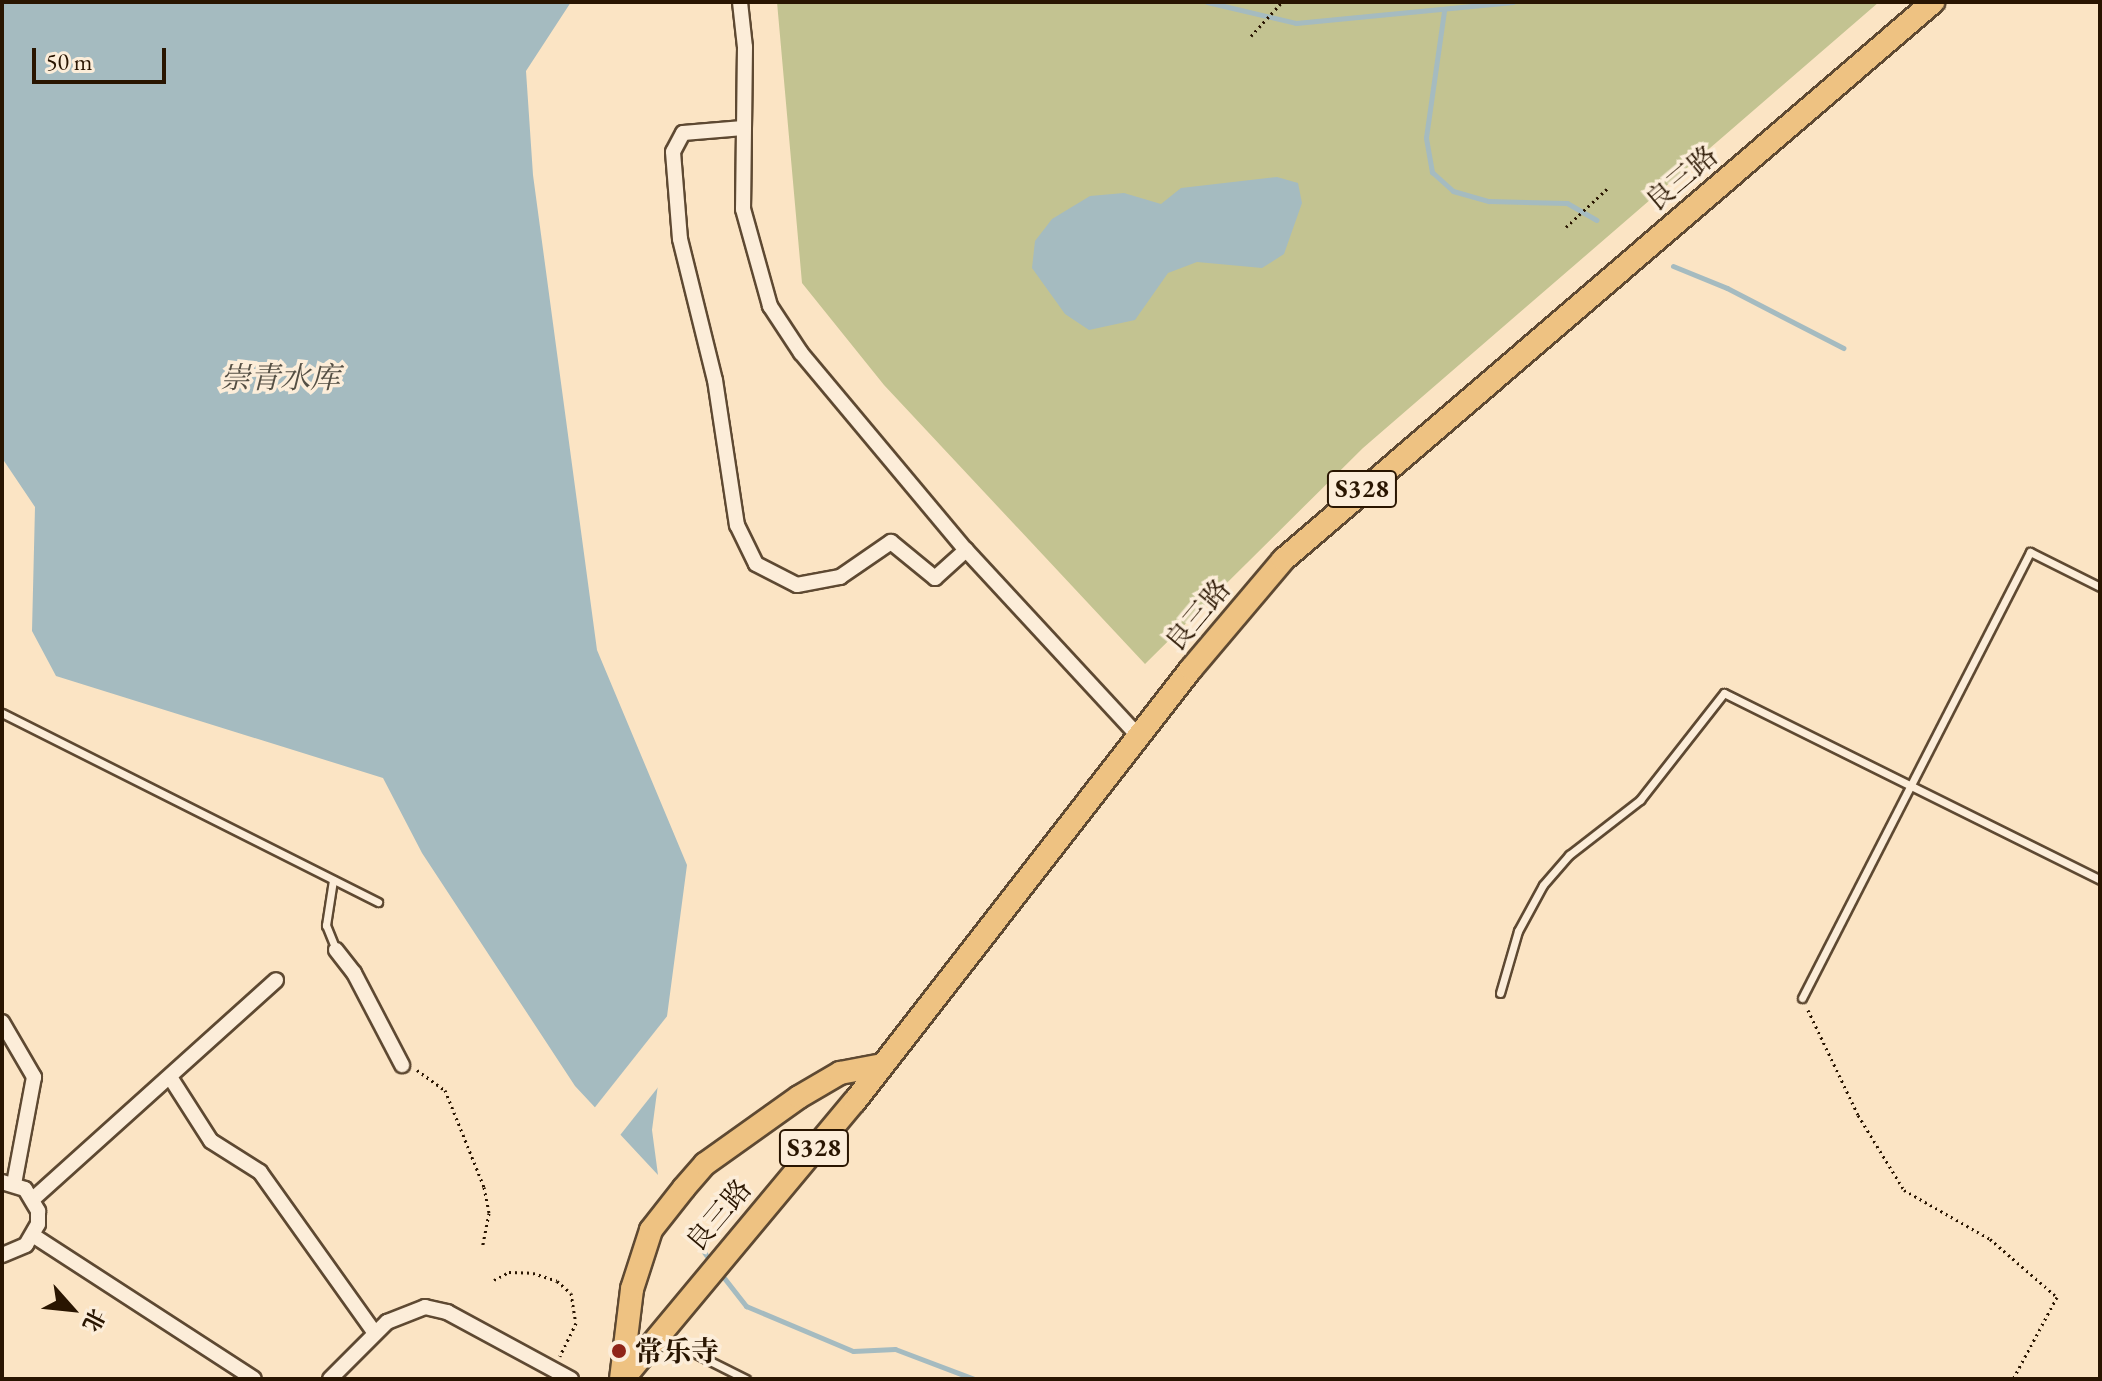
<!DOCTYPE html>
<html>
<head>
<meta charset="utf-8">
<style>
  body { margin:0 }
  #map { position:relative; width:2102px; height:1381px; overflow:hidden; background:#fbe4c4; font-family:"EB Garamond","Noto Serif SC",serif }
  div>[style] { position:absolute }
  .green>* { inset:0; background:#c3c391 }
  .water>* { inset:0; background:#a5bbc0 }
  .pier>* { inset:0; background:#fbe4c4 }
  .stream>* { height:5px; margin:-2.5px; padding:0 2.5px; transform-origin:2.5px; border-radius:2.5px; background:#a5bbc0 }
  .path>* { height:3px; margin-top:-1.5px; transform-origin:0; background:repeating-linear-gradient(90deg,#291501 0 2px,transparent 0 6px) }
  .roads { filter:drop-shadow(2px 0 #5e4932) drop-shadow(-2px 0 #5e4932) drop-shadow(0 2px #5e4932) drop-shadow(0 -2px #5e4932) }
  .service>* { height:7px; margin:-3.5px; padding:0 3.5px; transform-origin:3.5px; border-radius:3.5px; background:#fcedd9 }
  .minor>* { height:14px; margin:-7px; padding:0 7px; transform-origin:7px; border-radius:7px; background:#fcedd9 }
  .primary>* { height:22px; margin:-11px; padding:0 11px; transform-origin:11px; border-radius:11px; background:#eec282 }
  .dots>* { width:22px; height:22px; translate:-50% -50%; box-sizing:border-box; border:4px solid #fcedd9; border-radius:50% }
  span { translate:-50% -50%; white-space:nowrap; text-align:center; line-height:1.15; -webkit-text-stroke:7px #fcedd9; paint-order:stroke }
  .shield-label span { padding:2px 6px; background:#fcedd9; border:2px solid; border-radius:6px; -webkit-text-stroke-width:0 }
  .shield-label { font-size:26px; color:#291501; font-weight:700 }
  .street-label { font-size:28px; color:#291501 }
  .poi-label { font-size:28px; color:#291501; font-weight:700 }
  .left { translate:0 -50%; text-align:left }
  .water-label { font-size:30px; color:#544f44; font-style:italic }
  .frame { position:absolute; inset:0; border:4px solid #291501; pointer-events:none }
  .north { position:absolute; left:32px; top:1269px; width:80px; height:80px; -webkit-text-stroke:6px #fcedd9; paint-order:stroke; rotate:117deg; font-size:22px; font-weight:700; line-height:32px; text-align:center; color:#291501 }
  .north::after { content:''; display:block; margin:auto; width:28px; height:36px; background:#291501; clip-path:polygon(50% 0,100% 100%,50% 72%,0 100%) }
  .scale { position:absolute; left:32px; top:48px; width:134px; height:36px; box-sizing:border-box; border:4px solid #291501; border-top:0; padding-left:10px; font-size:24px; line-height:28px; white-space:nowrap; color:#291501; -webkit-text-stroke:6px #fcedd9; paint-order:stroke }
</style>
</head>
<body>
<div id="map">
  <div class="green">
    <div style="clip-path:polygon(777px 2px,1879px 2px,1363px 448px,1145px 664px,884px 385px,802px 283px)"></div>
  </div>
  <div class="water">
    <div style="clip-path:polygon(2px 2px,571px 2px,526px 71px,533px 175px,597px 650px,687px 865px,652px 1130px,658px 1175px,575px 1086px,422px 853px,383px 778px,56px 676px,32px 631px,35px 507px,2px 458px)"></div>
    <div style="clip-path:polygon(1277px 177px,1298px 183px,1302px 203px,1284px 254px,1262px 268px,1197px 262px,1168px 273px,1135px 320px,1089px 330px,1065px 314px,1032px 268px,1035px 241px,1052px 219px,1090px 196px,1124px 193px,1161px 204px,1181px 188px)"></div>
  </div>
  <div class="pier">
    <div style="clip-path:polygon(668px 1015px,672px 1018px,663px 1081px,617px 1139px,592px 1111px)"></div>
  </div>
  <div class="stream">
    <div style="left:1207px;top:2px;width:91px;rotate:13.3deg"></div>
    <div style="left:1296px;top:23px;width:218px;rotate:-5.5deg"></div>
    <div style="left:1444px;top:11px;width:128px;rotate:98.1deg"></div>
    <div style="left:1426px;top:138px;width:35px;rotate:80deg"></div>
    <div style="left:1432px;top:172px;width:28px;rotate:42deg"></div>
    <div style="left:1453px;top:191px;width:37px;rotate:16deg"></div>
    <div style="left:1489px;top:201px;width:78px;rotate:1.5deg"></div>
    <div style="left:1567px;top:203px;width:34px;rotate:30deg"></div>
    <div style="left:1673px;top:266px;width:58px;rotate:22.2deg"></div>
    <div style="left:1727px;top:288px;width:131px;rotate:27.3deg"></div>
    <div style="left:693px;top:1237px;width:32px;rotate:54deg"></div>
    <div style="left:721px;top:1274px;width:41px;rotate:52deg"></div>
    <div style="left:746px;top:1306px;width:116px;rotate:22.8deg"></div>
    <div style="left:853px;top:1351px;width:42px;rotate:-2.7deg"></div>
    <div style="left:895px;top:1349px;width:85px;rotate:20.8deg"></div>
  </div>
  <div class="path">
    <div style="left:1251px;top:36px;width:46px;rotate:-47.6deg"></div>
    <div style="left:1566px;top:227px;width:57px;rotate:-42.9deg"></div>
    <div style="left:1808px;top:1010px;width:116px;rotate:64.5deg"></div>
    <div style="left:1858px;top:1115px;width:88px;rotate:58.5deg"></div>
    <div style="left:1904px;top:1190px;width:99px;rotate:29.7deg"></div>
    <div style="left:1990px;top:1239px;width:89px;rotate:40.9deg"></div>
    <div style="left:2057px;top:1297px;width:93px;rotate:118.2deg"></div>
    <div style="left:417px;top:1070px;width:34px;rotate:36deg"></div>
    <div style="left:445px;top:1090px;width:105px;rotate:68.1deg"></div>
    <div style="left:484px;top:1187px;width:26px;rotate:79deg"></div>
    <div style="left:489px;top:1213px;width:33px;rotate:101deg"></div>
    <div style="left:494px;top:1280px;width:17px;rotate:-28deg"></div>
    <div style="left:509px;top:1272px;width:24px;rotate:2deg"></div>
    <div style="left:533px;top:1273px;width:25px;rotate:18deg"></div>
    <div style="left:557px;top:1281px;width:18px;rotate:41deg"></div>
    <div style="left:571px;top:1293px;width:30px;rotate:81deg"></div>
    <div style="left:576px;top:1323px;width:37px;rotate:116deg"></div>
  </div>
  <div class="roads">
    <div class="service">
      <div style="left:2px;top:713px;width:421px;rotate:26.7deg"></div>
      <div style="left:333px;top:880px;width:46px;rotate:98.8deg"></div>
      <div style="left:326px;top:925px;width:27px;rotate:68deg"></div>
      <div style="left:1500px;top:993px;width:65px;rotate:-73.8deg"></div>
      <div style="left:1518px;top:931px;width:52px;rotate:-61.5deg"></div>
      <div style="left:1543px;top:885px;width:40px;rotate:-49deg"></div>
      <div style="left:1569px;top:855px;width:90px;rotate:-37.8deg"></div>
      <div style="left:1640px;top:800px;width:136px;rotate:-51.9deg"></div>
      <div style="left:1724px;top:693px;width:420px;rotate:26.4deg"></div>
      <div style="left:1802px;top:998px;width:501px;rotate:-62.92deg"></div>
      <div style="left:2030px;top:552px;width:78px;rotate:26.6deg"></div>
      <div style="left:662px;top:1337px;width:94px;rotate:26.6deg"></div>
    </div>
    <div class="minor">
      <div style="left:740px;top:2px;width:45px;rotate:83.7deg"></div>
      <div style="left:745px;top:47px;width:162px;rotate:90.7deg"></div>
      <div style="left:743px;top:209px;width:101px;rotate:74.4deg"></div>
      <div style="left:770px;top:306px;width:56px;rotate:56.6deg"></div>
      <div style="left:801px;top:353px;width:257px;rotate:50.1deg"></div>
      <div style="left:966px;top:550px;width:255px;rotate:47.2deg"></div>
      <div style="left:743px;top:128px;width:60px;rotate:175.2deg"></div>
      <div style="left:683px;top:133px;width:21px;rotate:118deg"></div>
      <div style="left:673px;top:152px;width:87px;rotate:85.4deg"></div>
      <div style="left:680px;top:239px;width:145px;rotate:76.1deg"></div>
      <div style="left:715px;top:380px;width:147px;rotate:81.4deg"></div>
      <div style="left:737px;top:525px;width:43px;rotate:64deg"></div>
      <div style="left:756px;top:564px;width:46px;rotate:27.1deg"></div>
      <div style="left:797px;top:585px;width:44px;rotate:-10.5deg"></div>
      <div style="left:840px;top:577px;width:62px;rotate:-34.5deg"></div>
      <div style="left:891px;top:542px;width:57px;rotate:39.3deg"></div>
      <div style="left:935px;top:578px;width:42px;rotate:-42.1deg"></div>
      <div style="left:336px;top:950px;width:29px;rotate:52deg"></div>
      <div style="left:354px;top:973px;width:104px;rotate:62.4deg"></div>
      <div style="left:2px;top:1022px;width:64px;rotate:59.8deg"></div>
      <div style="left:34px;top:1077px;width:109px;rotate:100.6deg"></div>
      <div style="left:170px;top:1077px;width:76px;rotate:57.4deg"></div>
      <div style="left:211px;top:1141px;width:58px;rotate:32.3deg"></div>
      <div style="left:260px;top:1172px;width:198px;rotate:54.5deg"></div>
      <div style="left:2px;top:1182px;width:24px;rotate:17deg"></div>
      <div style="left:25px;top:1189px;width:26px;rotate:59deg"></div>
      <div style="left:38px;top:1211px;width:13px;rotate:90deg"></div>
      <div style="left:38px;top:1224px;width:24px;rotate:120deg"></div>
      <div style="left:26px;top:1245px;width:26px;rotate:157deg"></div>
      <div style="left:33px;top:1199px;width:327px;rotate:-42deg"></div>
      <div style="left:34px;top:1236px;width:262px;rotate:33deg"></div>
      <div style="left:330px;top:1379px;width:81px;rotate:-45deg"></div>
      <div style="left:387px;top:1322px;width:41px;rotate:-21.5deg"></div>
      <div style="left:425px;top:1307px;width:23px;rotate:13deg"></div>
      <div style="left:447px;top:1312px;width:141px;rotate:28.4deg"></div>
    </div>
    <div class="primary">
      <div style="left:621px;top:1379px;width:91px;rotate:-83deg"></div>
      <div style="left:632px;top:1289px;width:62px;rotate:-72.1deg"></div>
      <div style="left:651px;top:1230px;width:53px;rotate:-51.8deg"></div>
      <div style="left:684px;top:1188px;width:32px;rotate:-49deg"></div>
      <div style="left:705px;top:1164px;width:115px;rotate:-35.5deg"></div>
      <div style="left:799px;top:1097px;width:48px;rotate:-30.3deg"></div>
      <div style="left:840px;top:1073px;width:43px;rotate:-10.8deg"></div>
      <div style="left:623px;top:1379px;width:362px;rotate:-50.2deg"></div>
      <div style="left:855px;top:1101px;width:547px;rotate:-52.13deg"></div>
      <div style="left:1191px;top:669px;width:143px;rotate:-49.8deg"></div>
      <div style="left:1283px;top:560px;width:857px;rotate:-40.64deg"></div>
    </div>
  </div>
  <div class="dots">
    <div style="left:619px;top:1351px;background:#8f2418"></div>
  </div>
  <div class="shield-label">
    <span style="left:1362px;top:489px">S328</span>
    <span style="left:814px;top:1148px">S328</span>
  </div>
  <div class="street-label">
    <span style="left:1681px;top:178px;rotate:-40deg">良三路</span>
    <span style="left:1197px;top:615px;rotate:-50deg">良三路</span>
    <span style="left:718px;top:1215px;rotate:-50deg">良三路</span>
  </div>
  <div class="poi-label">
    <span class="left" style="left:635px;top:1351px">常乐寺</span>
  </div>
  <div class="water-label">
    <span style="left:280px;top:378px">崇青水库</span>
  </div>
  <div class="frame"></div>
  <div class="north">北</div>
  <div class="scale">50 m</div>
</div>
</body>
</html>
